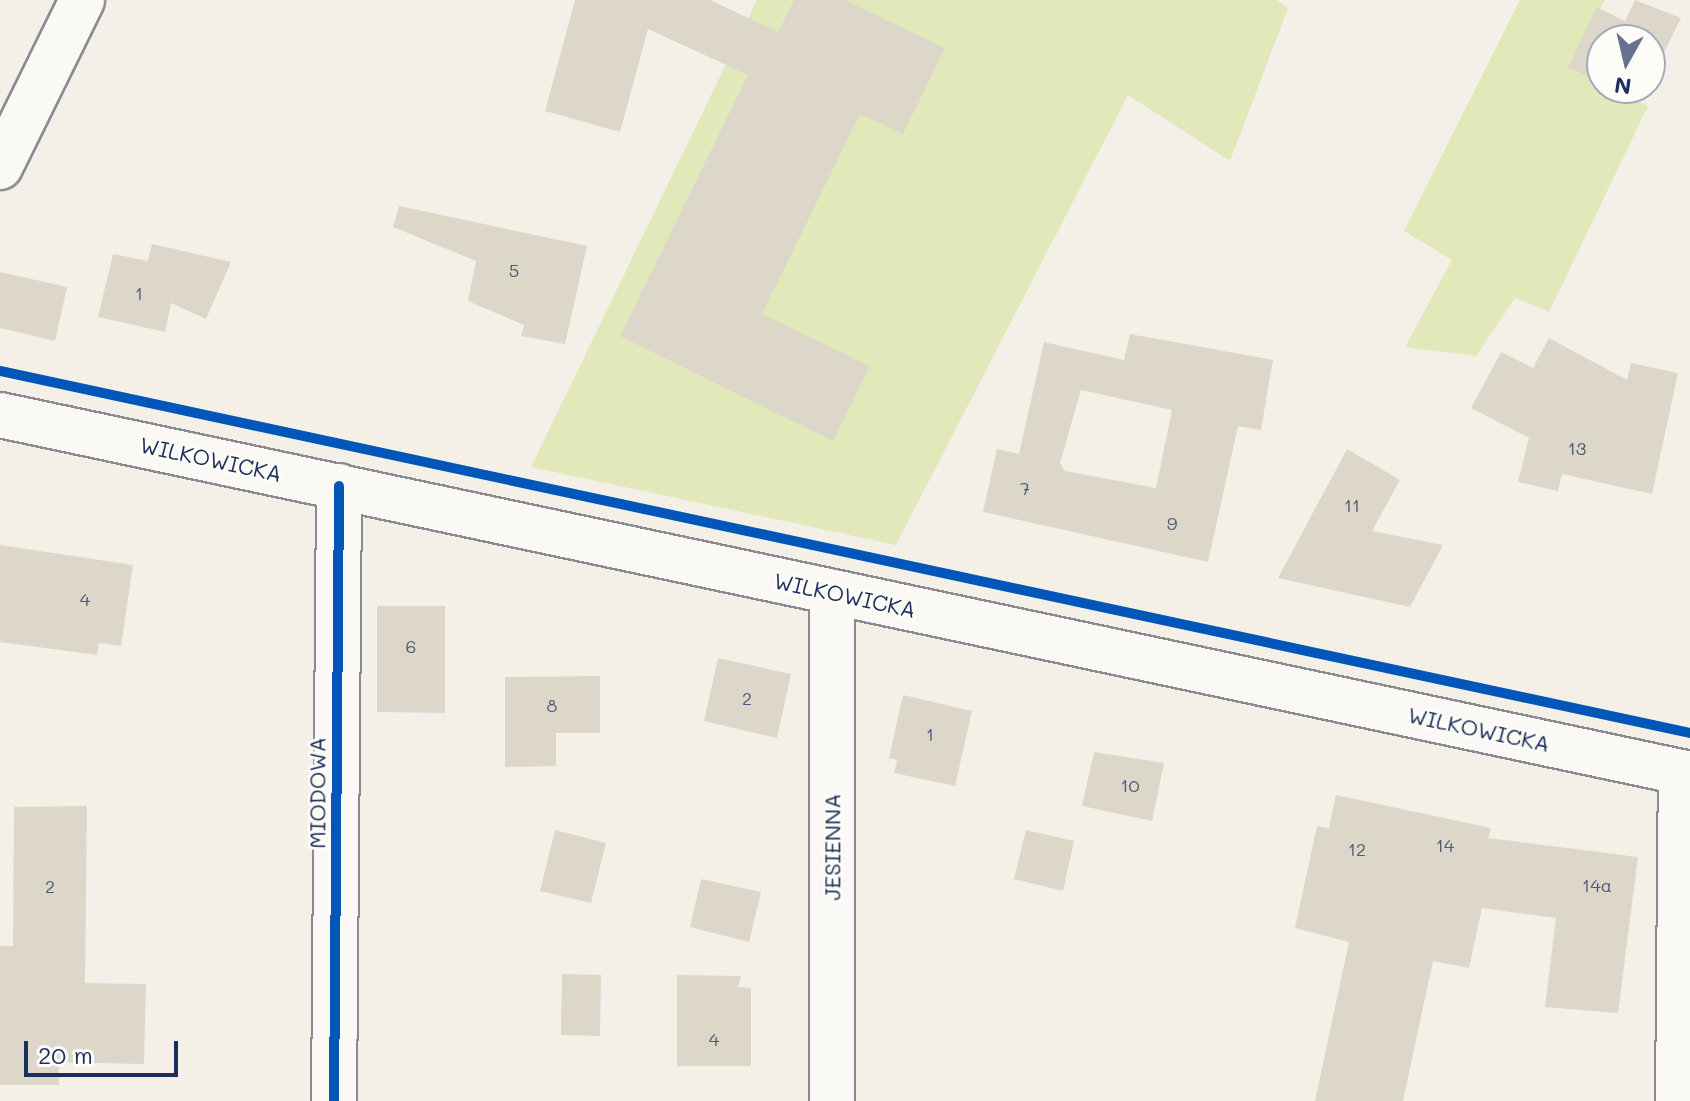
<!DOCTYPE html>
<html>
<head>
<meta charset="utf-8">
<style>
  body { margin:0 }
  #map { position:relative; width:1690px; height:1101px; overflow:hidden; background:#f4f0e8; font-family:Mali,sans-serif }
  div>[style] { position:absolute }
  .green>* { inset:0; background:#e1e8ba }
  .building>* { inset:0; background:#ddd7c9 }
  .roads { filter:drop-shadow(2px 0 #898b90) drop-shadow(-2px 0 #898b90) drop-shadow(0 2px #898b90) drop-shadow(0 -2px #898b90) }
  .street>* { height:44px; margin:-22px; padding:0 22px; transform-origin:22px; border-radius:22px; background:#faf9f6 }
  .secondary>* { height:44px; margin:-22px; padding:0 22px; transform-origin:22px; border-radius:22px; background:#faf9f6 }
  .cycleway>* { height:10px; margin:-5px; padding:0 5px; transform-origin:5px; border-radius:5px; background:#0057b8 }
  span { translate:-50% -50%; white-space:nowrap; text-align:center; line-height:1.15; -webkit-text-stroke:6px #fdfcf7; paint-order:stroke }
  .number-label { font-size:18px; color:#4c5979 }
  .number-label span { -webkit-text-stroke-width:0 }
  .street-label { font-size:22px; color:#1b2f5e }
  .north { position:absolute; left:1586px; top:24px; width:80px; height:80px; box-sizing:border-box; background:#fdfcf7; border:2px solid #a3aaba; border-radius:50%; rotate:188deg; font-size:22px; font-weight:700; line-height:32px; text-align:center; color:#1b2f5e }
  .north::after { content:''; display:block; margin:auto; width:28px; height:36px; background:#67738e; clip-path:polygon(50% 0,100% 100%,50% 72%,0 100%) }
  .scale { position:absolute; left:24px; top:1041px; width:154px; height:36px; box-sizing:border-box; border:4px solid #1b2f5e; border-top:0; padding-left:10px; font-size:24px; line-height:28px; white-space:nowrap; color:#1b2f5e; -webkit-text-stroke:6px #fdfcf7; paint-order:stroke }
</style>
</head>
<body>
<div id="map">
  <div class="green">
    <div style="clip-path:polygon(757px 0,1276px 0,1288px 8px,1230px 161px,1128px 95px,896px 545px,531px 467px)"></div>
    <div style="clip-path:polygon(1520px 0,1605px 0,1568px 66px,1648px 106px,1549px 312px,1515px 298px,1476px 356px,1405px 347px,1452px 260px,1404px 231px)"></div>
  </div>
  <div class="building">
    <div style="clip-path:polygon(575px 0,710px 0,778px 32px,794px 0,845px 0,945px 48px,903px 134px,860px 114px,762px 314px,870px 366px,833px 441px,620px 336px,748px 75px,648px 29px,620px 132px,545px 111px)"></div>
    <div style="clip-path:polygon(1635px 0,1681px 18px,1650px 81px,1650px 40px,1602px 40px,1602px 83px,1568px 67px,1597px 7px,1625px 21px)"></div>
    <div style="clip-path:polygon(399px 206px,587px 246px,565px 344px,521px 336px,524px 325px,468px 301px,476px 261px,393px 227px)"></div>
    <div style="clip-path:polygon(152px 244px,231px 262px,206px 319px,171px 303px,165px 332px,98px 317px,113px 254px,148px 261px)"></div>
    <div style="clip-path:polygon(0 272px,67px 287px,55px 341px,0 328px)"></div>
    <div style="clip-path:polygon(evenodd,1130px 334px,1273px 360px,1261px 430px,1238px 426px,1208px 562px,983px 512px,997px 449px,1019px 454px,1044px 342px,1124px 360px,1130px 334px,1081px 390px,1172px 410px,1156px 488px,1065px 471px,1060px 463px,1081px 390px)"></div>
    <div style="clip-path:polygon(1549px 338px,1627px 380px,1631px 363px,1678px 373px,1652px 494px,1562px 474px,1558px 491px,1518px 482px,1529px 438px,1471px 408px,1501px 352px,1533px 368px)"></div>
    <div style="clip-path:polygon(1347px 449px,1400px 480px,1372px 531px,1443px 545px,1410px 607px,1278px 578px)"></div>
    <div style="clip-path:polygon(0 545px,133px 565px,121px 646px,99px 643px,97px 655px,0 642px)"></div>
    <div style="clip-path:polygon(377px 606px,445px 606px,445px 713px,377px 712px)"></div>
    <div style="clip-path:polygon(718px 658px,791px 674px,777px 738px,704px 721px)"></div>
    <div style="clip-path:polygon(600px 676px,600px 733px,556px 733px,556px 766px,505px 767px,505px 677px)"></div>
    <div style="clip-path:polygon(903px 695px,972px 711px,955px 786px,894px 773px,897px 760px,889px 758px)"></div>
    <div style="clip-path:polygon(1094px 752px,1164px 763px,1152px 821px,1082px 806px)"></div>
    <div style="clip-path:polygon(1336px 795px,1491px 828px,1488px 838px,1638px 857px,1618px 1013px,1545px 1007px,1556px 918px,1482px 908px,1469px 968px,1433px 961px,1403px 1101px,1315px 1101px,1349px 942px,1295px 928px,1317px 826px,1329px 828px)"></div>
    <div style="clip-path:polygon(87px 806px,85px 983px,146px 984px,144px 1064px,59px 1062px,59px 1085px,0 1085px,0 946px,13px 946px,14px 807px)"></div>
    <div style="clip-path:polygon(555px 830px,606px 843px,591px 903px,540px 891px)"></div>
    <div style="clip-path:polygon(1026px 830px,1074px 841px,1063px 891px,1014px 879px)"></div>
    <div style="clip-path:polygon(701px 879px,761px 892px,749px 942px,690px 927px)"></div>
    <div style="clip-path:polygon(562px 974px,601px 975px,600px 1036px,561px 1035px)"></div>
    <div style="clip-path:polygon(677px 975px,741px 976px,738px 987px,751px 988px,751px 1066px,677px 1066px)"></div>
  </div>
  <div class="roads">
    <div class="street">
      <div style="left:0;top:167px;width:186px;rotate:-63.8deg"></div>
      <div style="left:334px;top:1101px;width:615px;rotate:-89.53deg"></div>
      <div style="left:832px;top:1101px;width:509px;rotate:-90deg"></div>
      <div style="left:1678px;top:1101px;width:329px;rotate:-89.5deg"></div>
    </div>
    <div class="secondary">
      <div style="left:0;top:415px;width:1728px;rotate:11.99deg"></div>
    </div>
  </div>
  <div class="cycleway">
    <div style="left:0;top:371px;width:1728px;rotate:12.09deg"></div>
    <div style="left:334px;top:1101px;width:615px;rotate:-89.53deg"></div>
  </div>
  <div class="number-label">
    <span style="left:514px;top:270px">5</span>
    <span style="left:139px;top:293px">1</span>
    <span style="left:1577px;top:448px">13</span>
    <span style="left:1025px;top:488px">7</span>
    <span style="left:1352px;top:505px">11</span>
    <span style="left:1172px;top:523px">9</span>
    <span style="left:85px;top:599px">4</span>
    <span style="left:411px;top:646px">6</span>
    <span style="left:747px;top:698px">2</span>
    <span style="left:552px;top:705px">8</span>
    <span style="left:930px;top:734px">1</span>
    <span style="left:1130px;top:785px">10</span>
    <span style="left:1445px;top:845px">14</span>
    <span style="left:1357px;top:849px">12</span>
    <span style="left:1597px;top:885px">14a</span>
    <span style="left:50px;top:886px">2</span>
    <span style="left:714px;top:1039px">4</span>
  </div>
  <div class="street-label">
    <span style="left:211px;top:459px;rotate:12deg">WILKOWICKA</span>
    <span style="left:845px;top:595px;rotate:12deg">WILKOWICKA</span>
    <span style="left:1479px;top:729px;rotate:12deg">WILKOWICKA</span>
    <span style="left:317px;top:793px;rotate:-90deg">MIODOWA</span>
    <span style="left:832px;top:847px;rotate:-90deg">JESIENNA</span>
  </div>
  <div class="north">N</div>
  <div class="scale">20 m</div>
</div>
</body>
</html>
